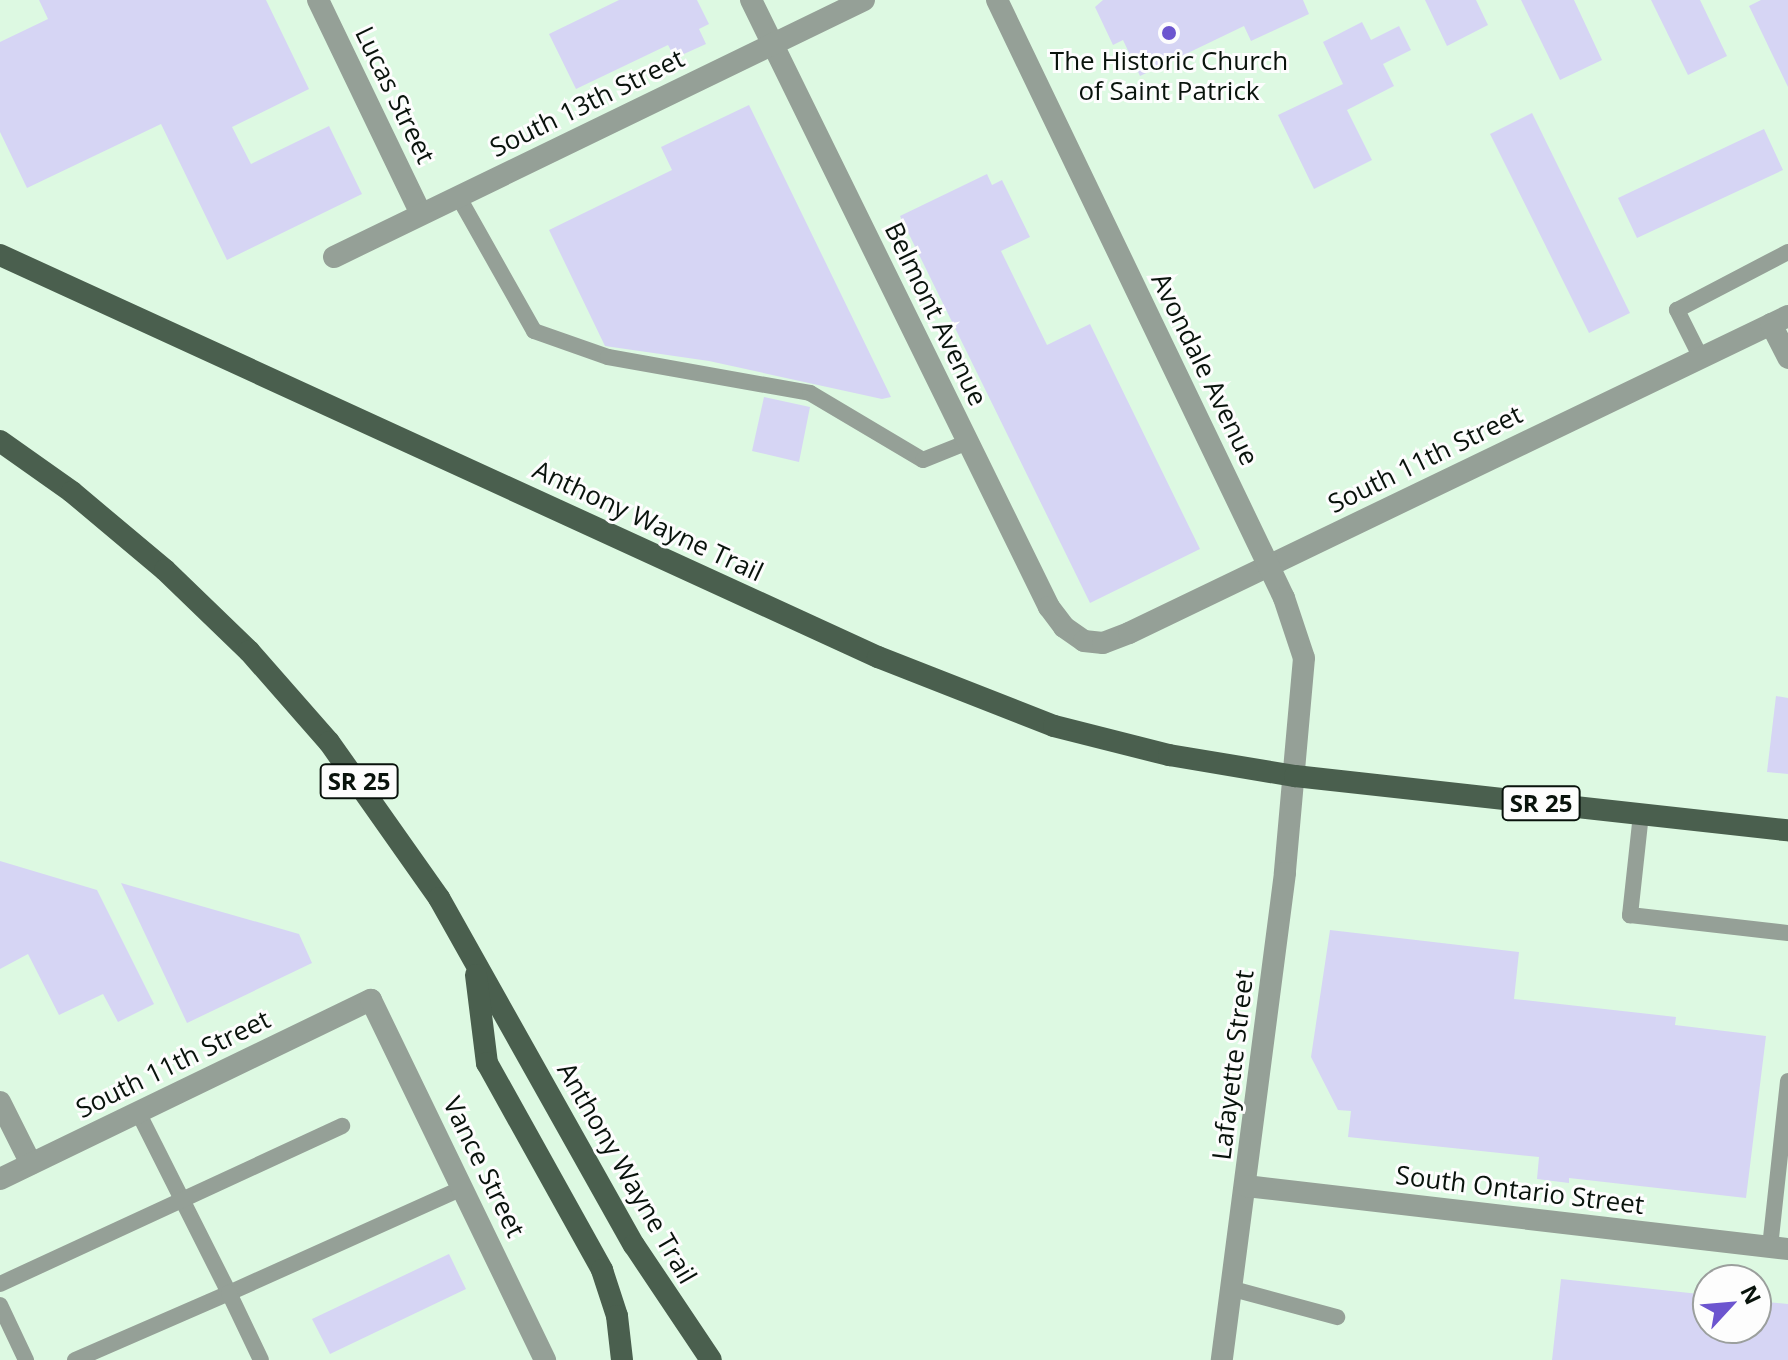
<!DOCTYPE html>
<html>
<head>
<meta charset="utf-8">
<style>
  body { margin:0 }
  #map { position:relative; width:1788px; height:1360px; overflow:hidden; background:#ddf9e2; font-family:"Open Sans",sans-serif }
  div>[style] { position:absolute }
  .building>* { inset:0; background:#d6d5f4 }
  .service>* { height:16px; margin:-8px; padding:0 8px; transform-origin:8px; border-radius:8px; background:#95a097 }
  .minor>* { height:22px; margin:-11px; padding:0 11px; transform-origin:11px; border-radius:11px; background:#95a097 }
  .primary>* { height:22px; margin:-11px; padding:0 11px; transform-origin:11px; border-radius:11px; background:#4a5f4e }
  .dots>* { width:22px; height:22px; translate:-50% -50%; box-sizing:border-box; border:4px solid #fdfdfd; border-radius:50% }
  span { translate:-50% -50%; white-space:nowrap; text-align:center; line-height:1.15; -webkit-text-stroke:6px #fdfdfd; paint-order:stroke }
  .shield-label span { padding:2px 6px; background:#fdfdfd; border:2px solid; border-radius:6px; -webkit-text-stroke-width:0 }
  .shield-label { font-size:24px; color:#09130c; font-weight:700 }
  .poi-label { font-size:26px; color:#09130c }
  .street-label { font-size:26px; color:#09130c }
  .north { position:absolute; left:1692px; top:1264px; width:80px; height:80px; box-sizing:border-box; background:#fdfdfd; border:2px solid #9b9f9d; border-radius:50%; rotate:64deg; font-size:22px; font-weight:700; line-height:32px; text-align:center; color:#09130c }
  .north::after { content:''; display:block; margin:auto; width:28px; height:36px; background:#6c55cf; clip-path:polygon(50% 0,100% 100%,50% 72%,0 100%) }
</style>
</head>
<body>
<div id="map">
  <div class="building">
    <div style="clip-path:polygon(39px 0,266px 0,309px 89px,232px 127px,251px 164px,329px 126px,362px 194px,227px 260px,161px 124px,27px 188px,0 132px,0 42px,48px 19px)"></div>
    <div style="clip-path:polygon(619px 0,697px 0,709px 24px,699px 29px,706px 44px,675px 58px,668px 45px,576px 89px,549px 34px)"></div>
    <div style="clip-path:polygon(1103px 0,1303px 0,1309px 14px,1251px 41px,1244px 26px,1140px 76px,1123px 40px,1113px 45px,1095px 7px)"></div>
    <div style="clip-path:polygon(1425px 0,1476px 0,1488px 25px,1447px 46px)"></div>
    <div style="clip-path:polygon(1521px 0,1574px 0,1602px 60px,1560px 80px)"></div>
    <div style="clip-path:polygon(1651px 0,1700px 0,1727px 56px,1688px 75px)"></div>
    <div style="clip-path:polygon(1761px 0,1788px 0,1788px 87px,1749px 6px)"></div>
    <div style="clip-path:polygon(1362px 22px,1371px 40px,1399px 26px,1411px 50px,1383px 64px,1394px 86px,1347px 110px,1372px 160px,1314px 189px,1278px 115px,1343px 84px,1323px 42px)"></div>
    <div style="clip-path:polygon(749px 105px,891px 397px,882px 399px,709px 361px,605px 346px,549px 230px,672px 170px,661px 147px)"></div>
    <div style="clip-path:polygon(1532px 113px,1630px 313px,1589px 333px,1490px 134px)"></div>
    <div style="clip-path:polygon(1764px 129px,1783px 170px,1637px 238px,1618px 198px)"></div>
    <div style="clip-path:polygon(987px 174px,992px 185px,1002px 180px,1030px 237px,1001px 251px,1047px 345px,1090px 324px,1200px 549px,1090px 603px,900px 216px)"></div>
    <div style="clip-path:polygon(764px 397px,810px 407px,799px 462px,752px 451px)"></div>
    <div style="clip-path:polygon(1776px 696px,1788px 698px,1788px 774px,1767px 772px)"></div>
    <div style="clip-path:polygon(0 861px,97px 890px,154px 1004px,118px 1022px,103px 994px,59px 1015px,28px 954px,0 969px)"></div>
    <div style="clip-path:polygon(121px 883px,299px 934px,312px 963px,187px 1023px)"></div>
    <div style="clip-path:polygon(1330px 930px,1519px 952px,1514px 999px,1676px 1017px,1675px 1025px,1766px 1036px,1746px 1198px,1569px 1178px,1569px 1183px,1537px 1179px,1539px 1157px,1348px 1137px,1351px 1111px,1338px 1110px,1311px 1057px)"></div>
    <div style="clip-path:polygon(449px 1254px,466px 1289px,330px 1354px,312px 1319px)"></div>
    <div style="clip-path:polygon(1561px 1279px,1708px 1295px,1708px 1328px,1756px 1328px,1756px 1301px,1788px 1304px,1788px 1360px,1552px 1360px)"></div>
  </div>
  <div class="service">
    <div style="left:458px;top:196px;width:155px;rotate:60.6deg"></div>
    <div style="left:534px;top:331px;width:78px;rotate:19.4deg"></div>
    <div style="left:608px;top:357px;width:205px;rotate:10.1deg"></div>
    <div style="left:810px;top:393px;width:131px;rotate:30.7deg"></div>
    <div style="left:923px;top:460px;width:48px;rotate:-21.8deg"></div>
    <div style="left:1701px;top:358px;width:54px;rotate:-116.6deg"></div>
    <div style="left:1677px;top:310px;width:125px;rotate:-27.6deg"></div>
    <div style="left:1641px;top:814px;width:102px;rotate:96.2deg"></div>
    <div style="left:1630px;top:915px;width:159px;rotate:6.5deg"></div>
    <div style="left:138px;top:1112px;width:203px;rotate:63.3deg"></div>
    <div style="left:229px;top:1293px;width:256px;rotate:-24.2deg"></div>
    <div style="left:1770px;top:1247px;width:167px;rotate:-83.8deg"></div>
    <div style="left:0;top:1284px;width:377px;rotate:-24.8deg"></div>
    <div style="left:1233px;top:1289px;width:108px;rotate:15.1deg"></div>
    <div style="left:0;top:1305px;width:61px;rotate:64.7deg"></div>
    <div style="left:75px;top:1360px;width:168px;rotate:-23.5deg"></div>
    <div style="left:229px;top:1293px;width:74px;rotate:64.5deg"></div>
  </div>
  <div class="minor">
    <div style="left:318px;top:0;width:237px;rotate:64.3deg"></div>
    <div style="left:751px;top:0;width:676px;rotate:63.85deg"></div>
    <div style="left:1049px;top:607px;width:25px;rotate:53deg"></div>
    <div style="left:1064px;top:627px;width:24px;rotate:35deg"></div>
    <div style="left:1084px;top:641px;width:19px;rotate:6deg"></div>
    <div style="left:1103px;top:643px;width:28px;rotate:-21deg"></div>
    <div style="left:1129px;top:633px;width:731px;rotate:-25.69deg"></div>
    <div style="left:997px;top:0;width:663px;rotate:64.36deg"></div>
    <div style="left:1284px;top:598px;width:63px;rotate:71.6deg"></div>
    <div style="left:1304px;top:658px;width:216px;rotate:95.1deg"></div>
    <div style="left:1285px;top:873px;width:491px;rotate:97.4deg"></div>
    <div style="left:334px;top:257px;width:589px;rotate:-25.87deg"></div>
    <div style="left:1771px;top:324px;width:38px;rotate:63deg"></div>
    <div style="left:0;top:1102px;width:69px;rotate:63.4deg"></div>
    <div style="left:0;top:1179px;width:412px;rotate:-25.8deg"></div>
    <div style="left:371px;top:1000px;width:400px;rotate:64.2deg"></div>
    <div style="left:1246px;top:1186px;width:546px;rotate:6.63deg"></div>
  </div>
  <div class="primary">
    <div style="left:0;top:255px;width:966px;rotate:24.6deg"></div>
    <div style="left:878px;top:657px;width:189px;rotate:21.4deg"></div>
    <div style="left:1054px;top:726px;width:119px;rotate:14.2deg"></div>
    <div style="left:1169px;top:755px;width:128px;rotate:9.5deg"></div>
    <div style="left:1295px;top:776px;width:496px;rotate:6.3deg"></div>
    <div style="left:0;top:441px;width:88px;rotate:35.3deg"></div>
    <div style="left:72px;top:492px;width:121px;rotate:40deg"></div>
    <div style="left:165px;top:570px;width:117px;rotate:44deg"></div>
    <div style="left:249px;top:651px;width:121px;rotate:48.7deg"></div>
    <div style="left:329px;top:742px;width:191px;rotate:54.8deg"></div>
    <div style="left:439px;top:898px;width:398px;rotate:60.7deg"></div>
    <div style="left:634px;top:1245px;width:138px;rotate:56.2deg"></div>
    <div style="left:476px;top:975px;width:89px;rotate:82.9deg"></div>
    <div style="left:487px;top:1063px;width:237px;rotate:60.9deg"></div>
    <div style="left:602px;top:1270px;width:48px;rotate:71.9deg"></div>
    <div style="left:617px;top:1316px;width:44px;rotate:83.5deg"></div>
  </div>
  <div class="dots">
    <div style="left:1169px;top:33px;background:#6c55cf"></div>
  </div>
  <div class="shield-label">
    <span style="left:359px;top:781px">SR 25</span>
    <span style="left:1541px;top:803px">SR 25</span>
  </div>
  <div class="poi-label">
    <span style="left:1169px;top:76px">The Historic Church<br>of Saint Patrick</span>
  </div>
  <div class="street-label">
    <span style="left:395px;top:95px;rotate:64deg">Lucas Street</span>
    <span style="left:587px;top:103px;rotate:-26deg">South 13th Street</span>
    <span style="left:936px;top:314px;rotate:64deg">Belmont Avenue</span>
    <span style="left:1205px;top:369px;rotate:64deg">Avondale Avenue</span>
    <span style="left:1425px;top:459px;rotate:-26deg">South 11th Street</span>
    <span style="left:648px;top:521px;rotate:25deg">Anthony Wayne Trail</span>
    <span style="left:173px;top:1064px;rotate:-26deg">South 11th Street</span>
    <span style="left:1233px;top:1065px;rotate:-83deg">Lafayette Street</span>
    <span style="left:484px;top:1167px;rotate:64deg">Vance Street</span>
    <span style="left:627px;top:1173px;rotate:60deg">Anthony Wayne Trail</span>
    <span style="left:1520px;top:1190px;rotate:7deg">South Ontario Street</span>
  </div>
  <div class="north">N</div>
</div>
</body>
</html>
